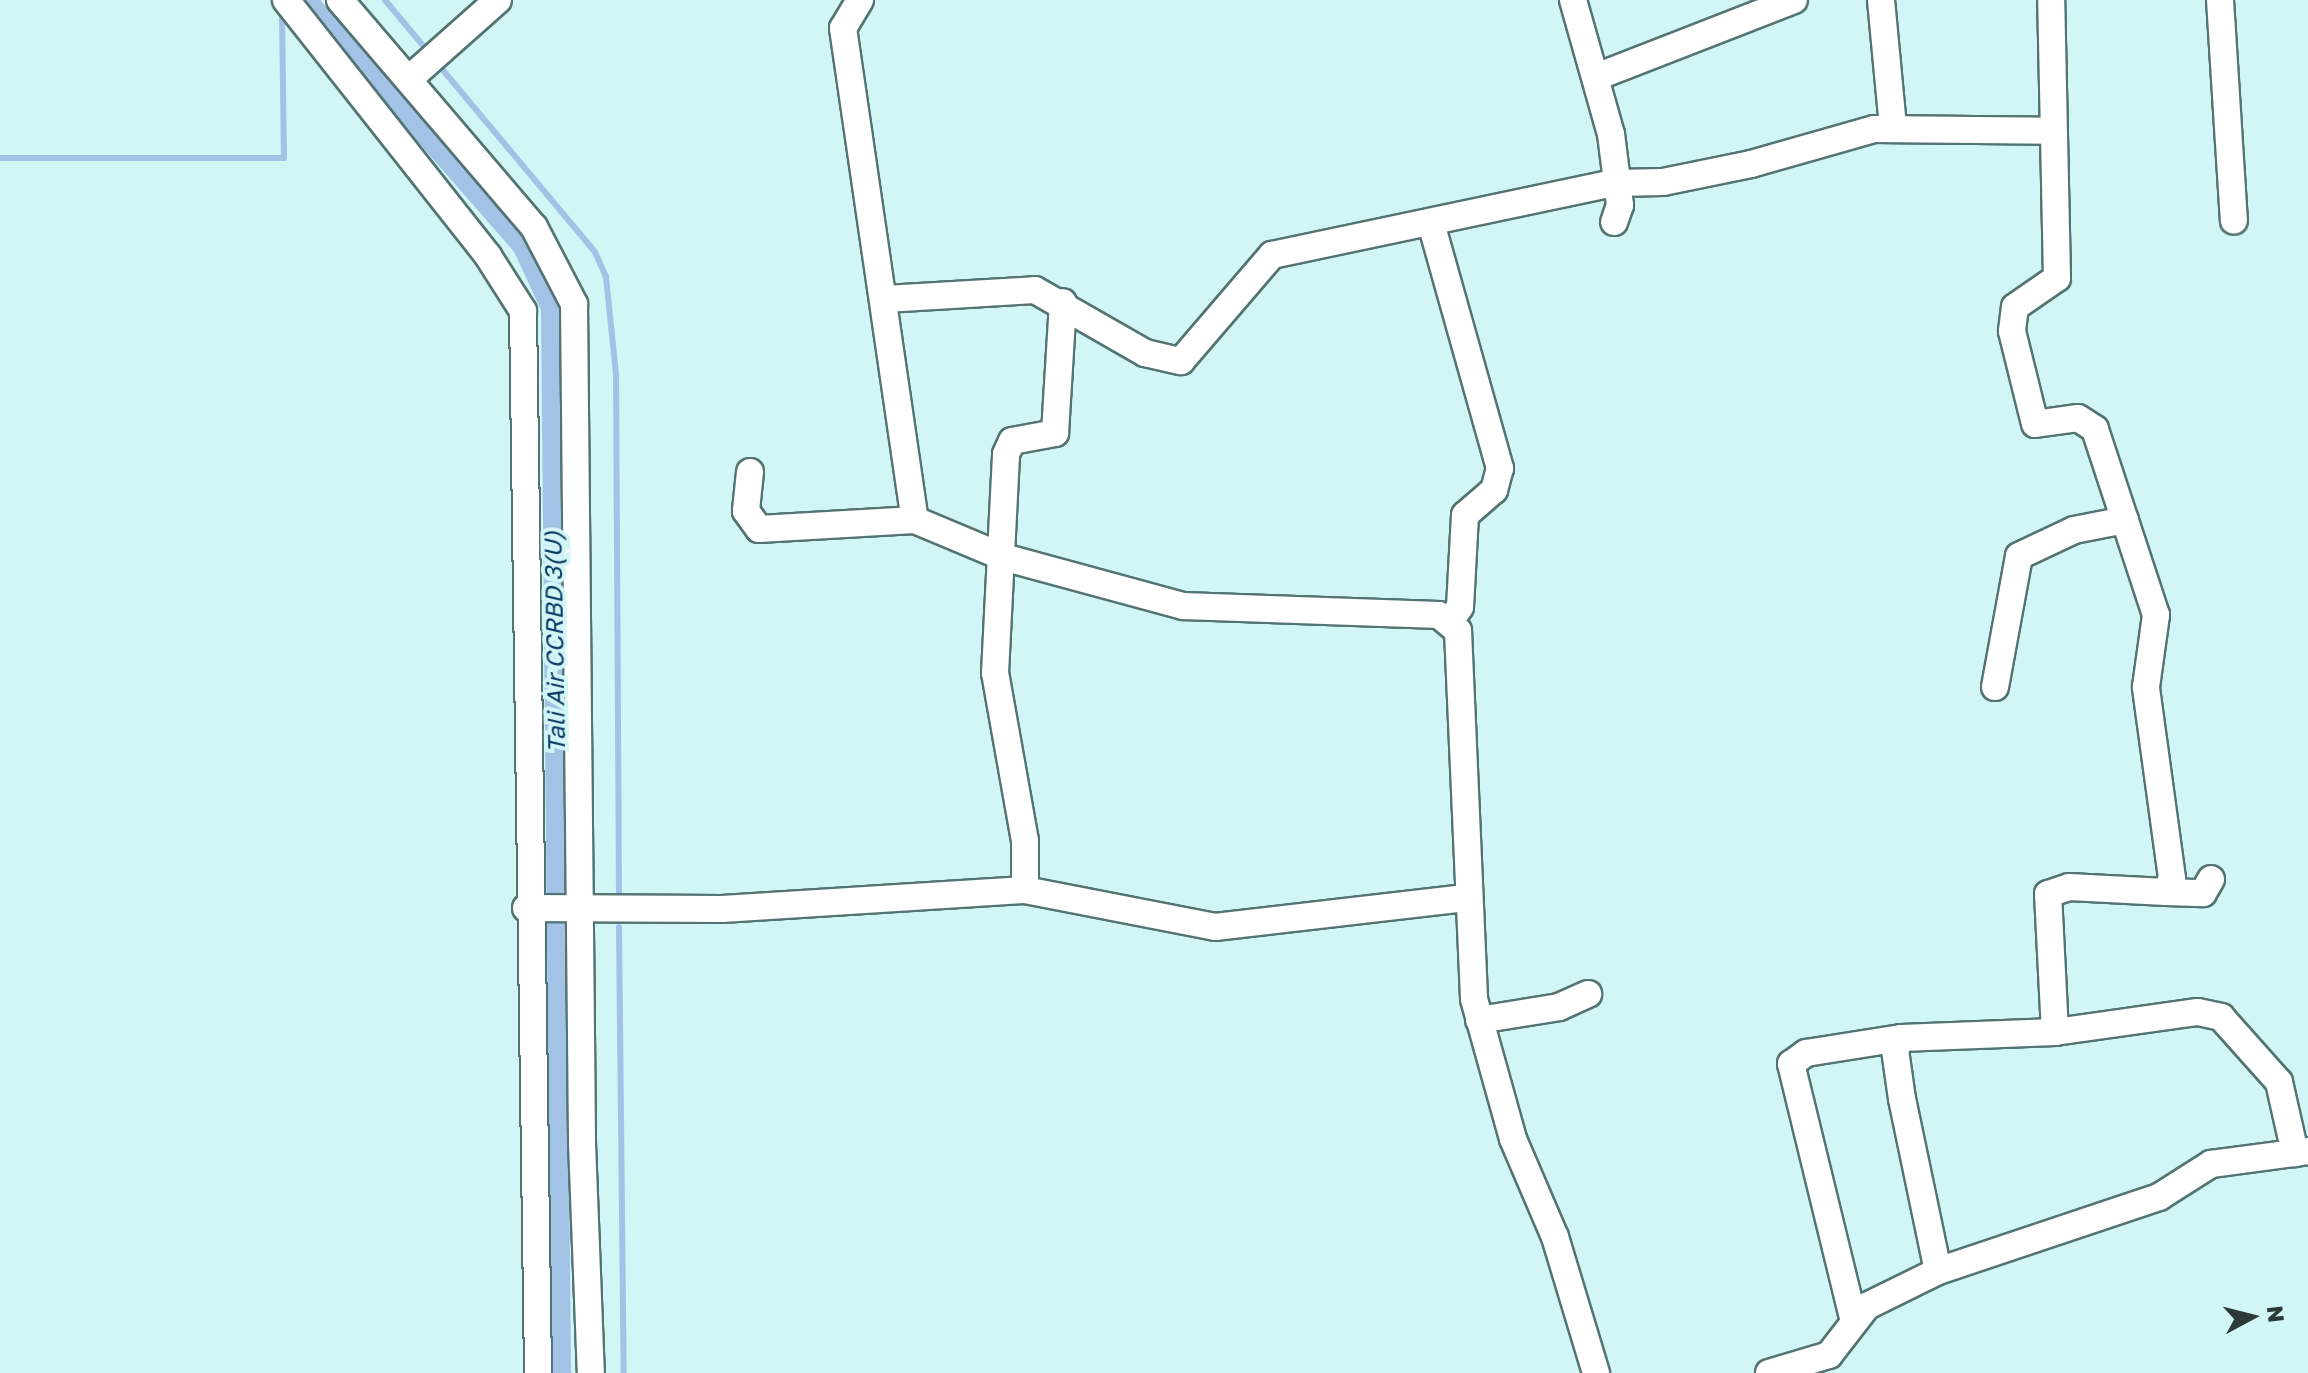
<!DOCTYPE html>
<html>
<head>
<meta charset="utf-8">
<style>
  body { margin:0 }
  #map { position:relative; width:2308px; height:1373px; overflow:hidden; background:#d2f5f5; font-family:"Golos Text",sans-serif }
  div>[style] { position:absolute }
  .stream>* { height:6px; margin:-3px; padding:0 3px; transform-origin:3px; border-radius:3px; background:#a3c3e6 }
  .canal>* { height:20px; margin:-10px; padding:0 10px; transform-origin:10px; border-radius:10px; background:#a3c3e6 }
  .roads { filter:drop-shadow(2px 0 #547474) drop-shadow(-2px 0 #547474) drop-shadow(0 2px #547474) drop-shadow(0 -2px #547474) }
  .minor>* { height:26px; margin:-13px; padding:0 13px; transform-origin:13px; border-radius:13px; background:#fff }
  span { translate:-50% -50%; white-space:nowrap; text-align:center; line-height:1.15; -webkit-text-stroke:8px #d2f5f5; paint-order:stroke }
  .water-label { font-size:24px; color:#0d3b68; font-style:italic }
  .north { position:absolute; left:2212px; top:1277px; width:80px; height:80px; -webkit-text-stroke:6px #d2f5f5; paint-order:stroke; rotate:83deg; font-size:22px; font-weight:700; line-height:32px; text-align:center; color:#2b3939 }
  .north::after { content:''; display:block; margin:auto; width:28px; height:36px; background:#2b3939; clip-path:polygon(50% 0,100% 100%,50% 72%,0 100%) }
</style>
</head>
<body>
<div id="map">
  <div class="stream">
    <div style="left:385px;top:0;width:70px;rotate:50.2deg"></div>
    <div style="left:437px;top:63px;width:246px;rotate:50.1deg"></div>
    <div style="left:595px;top:252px;width:27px;rotate:66deg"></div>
    <div style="left:606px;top:277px;width:98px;rotate:84.1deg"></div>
    <div style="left:616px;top:374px;width:525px;rotate:89.67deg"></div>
    <div style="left:0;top:158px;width:284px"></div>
    <div style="left:284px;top:158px;width:142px;rotate:-90.8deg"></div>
    <div style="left:619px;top:927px;width:446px;rotate:89.4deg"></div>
  </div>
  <div class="canal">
    <div style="left:307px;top:0;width:328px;rotate:48.8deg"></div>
    <div style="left:523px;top:247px;width:67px;rotate:65.3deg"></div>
    <div style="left:551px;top:308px;width:1065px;rotate:89.46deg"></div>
  </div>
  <div class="roads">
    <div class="minor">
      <div style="left:286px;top:0;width:326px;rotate:51.7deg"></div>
      <div style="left:488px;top:256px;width:65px;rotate:57.5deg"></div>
      <div style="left:523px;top:311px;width:1062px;rotate:89.19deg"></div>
      <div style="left:340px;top:0;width:299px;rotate:49.5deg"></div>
      <div style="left:534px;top:227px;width:87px;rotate:62.5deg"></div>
      <div style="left:574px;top:304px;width:839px;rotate:89.45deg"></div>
      <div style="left:582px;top:1143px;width:230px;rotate:87.8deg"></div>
      <div style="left:860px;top:0;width:33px;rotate:121deg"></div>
      <div style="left:843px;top:28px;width:497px;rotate:81.7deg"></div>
      <div style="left:915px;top:520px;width:95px;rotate:22.8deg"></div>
      <div style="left:1003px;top:557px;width:187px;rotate:15.2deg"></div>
      <div style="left:1183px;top:606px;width:256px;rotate:2deg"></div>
      <div style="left:1439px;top:615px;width:25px;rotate:40deg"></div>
      <div style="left:1458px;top:631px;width:368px;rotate:87.5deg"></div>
      <div style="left:1474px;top:999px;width:145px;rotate:74.4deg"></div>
      <div style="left:1513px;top:1139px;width:107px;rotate:66.8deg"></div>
      <div style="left:1555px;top:1237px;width:142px;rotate:73.2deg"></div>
      <div style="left:1573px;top:0;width:139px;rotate:74.2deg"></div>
      <div style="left:1611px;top:134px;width:72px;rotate:82.8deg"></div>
      <div style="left:1620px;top:205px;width:18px;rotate:109deg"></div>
      <div style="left:1881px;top:0;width:127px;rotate:84.6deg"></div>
      <div style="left:2220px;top:0;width:221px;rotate:86.4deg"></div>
      <div style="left:1599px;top:76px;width:209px;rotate:-21.3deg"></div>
      <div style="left:409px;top:79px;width:119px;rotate:-41.6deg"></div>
      <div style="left:1431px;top:223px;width:255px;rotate:74.3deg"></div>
      <div style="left:1500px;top:468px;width:23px;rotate:105deg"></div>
      <div style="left:1494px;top:490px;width:38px;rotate:139deg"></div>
      <div style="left:1465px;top:515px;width:92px;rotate:93.1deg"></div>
      <div style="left:1460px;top:607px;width:17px;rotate:126deg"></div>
      <div style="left:885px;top:299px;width:150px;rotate:-3.4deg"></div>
      <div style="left:1035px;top:290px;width:127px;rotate:29.8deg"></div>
      <div style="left:1145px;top:353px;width:37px;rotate:13deg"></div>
      <div style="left:1181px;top:361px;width:140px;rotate:-49.4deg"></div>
      <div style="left:1272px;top:255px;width:349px;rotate:-11.9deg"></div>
      <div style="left:1614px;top:183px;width:49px;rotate:-1.2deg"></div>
      <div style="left:1663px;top:182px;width:90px;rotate:-11.6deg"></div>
      <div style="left:1751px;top:164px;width:128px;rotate:-15.9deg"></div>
      <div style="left:1874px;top:129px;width:178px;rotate:0.6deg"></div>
      <div style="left:750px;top:472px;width:39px;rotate:96deg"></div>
      <div style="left:746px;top:511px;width:22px;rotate:54deg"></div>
      <div style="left:759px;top:529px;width:156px;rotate:-3.3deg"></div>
      <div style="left:1995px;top:687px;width:133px;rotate:-79.6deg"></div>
      <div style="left:2019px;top:556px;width:61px;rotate:-25.3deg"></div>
      <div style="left:2074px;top:530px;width:52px;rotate:-11.1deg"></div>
      <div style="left:1025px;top:890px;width:194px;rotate:11deg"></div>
      <div style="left:1215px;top:927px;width:252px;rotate:-6.6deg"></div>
      <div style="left:2166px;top:892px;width:37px;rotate:2deg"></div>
      <div style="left:2203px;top:893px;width:16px;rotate:-60deg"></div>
      <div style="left:526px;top:908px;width:196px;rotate:0.3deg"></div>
      <div style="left:722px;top:909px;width:304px;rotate:-3.6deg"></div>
      <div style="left:1025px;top:890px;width:49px;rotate:-90deg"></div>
      <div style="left:1025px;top:841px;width:171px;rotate:-100.1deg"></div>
      <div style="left:995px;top:673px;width:219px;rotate:-87.1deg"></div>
      <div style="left:1006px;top:454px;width:14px;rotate:-65deg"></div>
      <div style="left:1012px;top:441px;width:44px;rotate:-10.5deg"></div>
      <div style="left:1055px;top:433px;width:131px;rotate:-86.5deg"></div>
      <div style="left:1479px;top:1020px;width:81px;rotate:-9.2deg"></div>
      <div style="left:1559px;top:1007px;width:32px;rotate:-24deg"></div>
      <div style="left:2055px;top:1032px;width:144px;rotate:-8deg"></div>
      <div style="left:2198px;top:1012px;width:24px;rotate:12deg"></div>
      <div style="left:2221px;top:1017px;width:87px;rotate:48.3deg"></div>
      <div style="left:2279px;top:1082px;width:73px;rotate:77.3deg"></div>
      <div style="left:1938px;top:1271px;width:176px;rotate:-101.8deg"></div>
      <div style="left:1902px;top:1099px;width:49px;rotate:-98.1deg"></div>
      <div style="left:1895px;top:1050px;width:13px;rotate:-63deg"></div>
      <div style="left:1901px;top:1038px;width:154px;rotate:-2.2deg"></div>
      <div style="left:2055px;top:1032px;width:138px;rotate:-92.9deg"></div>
      <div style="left:2048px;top:894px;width:22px;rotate:-18deg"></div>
      <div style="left:2069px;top:887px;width:97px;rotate:3deg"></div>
      <div style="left:2166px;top:892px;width:15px;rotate:-67deg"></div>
      <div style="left:2172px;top:878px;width:193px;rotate:-97.8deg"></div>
      <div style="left:2146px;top:687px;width:73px;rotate:-82.1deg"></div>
      <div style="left:2156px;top:615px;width:196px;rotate:-108.2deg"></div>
      <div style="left:2095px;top:429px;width:20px;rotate:-147deg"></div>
      <div style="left:2078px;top:418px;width:43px;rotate:172.1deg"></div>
      <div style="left:2035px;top:424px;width:96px;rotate:-103.9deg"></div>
      <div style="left:2012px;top:331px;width:24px;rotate:-83deg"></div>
      <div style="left:2015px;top:307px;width:51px;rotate:-34.6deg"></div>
      <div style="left:2057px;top:278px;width:278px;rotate:-91.2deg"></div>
      <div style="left:1854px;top:1322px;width:266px;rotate:-103.7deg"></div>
      <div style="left:1791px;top:1064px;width:19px;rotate:-36deg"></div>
      <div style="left:1806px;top:1053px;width:96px;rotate:-9deg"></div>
      <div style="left:1769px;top:1373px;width:63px;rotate:-16.7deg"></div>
      <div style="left:1829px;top:1355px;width:62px;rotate:-52.2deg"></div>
      <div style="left:1867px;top:1306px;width:79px;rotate:-26.2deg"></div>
      <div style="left:1938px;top:1271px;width:233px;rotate:-18.5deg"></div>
      <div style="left:2159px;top:1197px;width:62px;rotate:-32.4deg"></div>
      <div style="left:2211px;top:1164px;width:98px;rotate:-7.6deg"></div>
    </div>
  </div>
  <div class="water-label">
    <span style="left:554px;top:642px;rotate:-91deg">Tali Air CCRBD 3(U)</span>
  </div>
  <div class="north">N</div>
</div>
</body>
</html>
